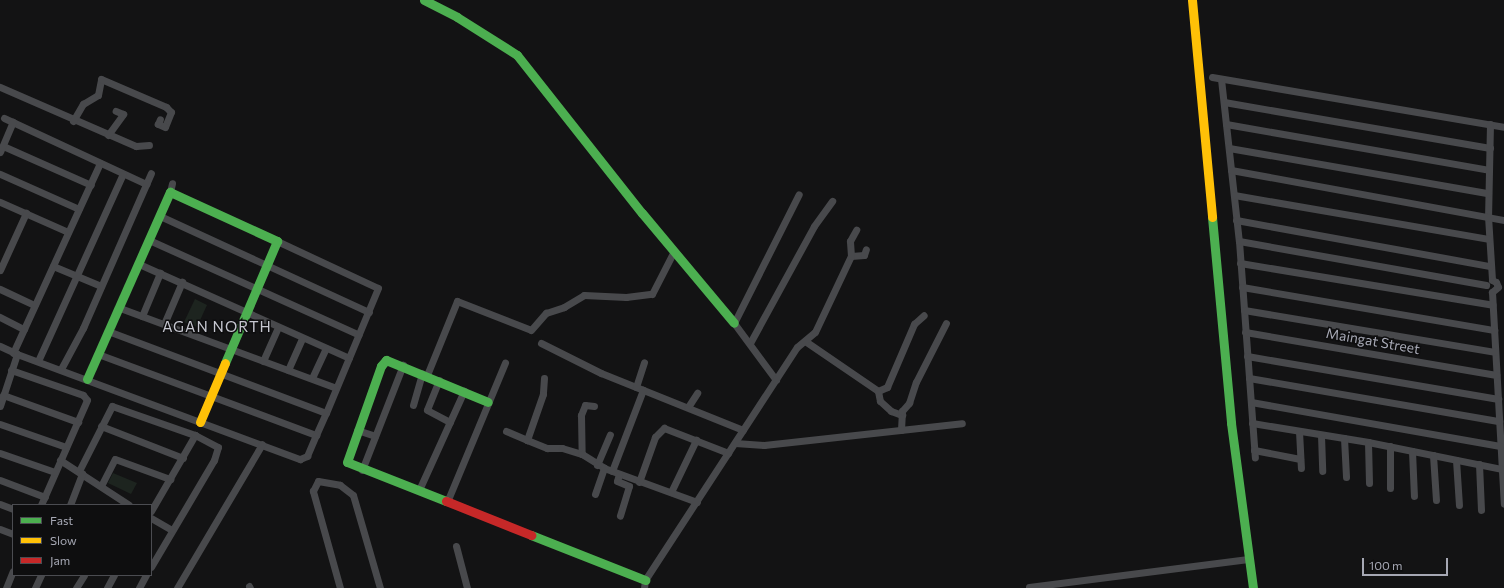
<!DOCTYPE html>
<html>
<head>
<meta charset="utf-8">
<style>
  body { margin:0 }
  #map { position:relative; width:1504px; height:588px; overflow:hidden; background:#131314; font-family:Commissioner,sans-serif }
  div>[style] { position:absolute }
  .green>* { inset:0; background:#1d241f }
  .street>* { height:7px; margin:-3.5px; padding:0 3.5px; transform-origin:3.5px; border-radius:3.5px; background:#48494c }
  .fast>* { height:9px; margin:-4.5px; padding:0 4.5px; transform-origin:4.5px; border-radius:4.5px; background:#4caf50 }
  .slow>* { height:9px; margin:-4.5px; padding:0 4.5px; transform-origin:4.5px; border-radius:4.5px; background:#ffc107 }
  .jam>* { height:9px; margin:-4.5px; padding:0 4.5px; transform-origin:4.5px; border-radius:4.5px; background:#c62828 }
  span { translate:-50% -50%; white-space:nowrap; text-align:center; line-height:1.15; -webkit-text-stroke:3px #0e0e0f; paint-order:stroke }
  .street-label { font-size:14px; color:#a6a8b4 }
  .neighbourhood-label { font-size:15px; color:#c6c7d0; letter-spacing:1px }
  .legend { position:absolute; left:12px; top:504px; width:140px; height:72px; box-sizing:border-box; background:#0e0e0f; border:1px solid #4b4c51; margin:0; padding:5px 7px; list-style:none; font-size:12px; color:#a6a8b4 }
  .legend li { display:flex; align-items:center; gap:8px; height:20px }
  .legend b { width:20px; border:1px solid #4b4c51 }
  .scale { position:absolute; left:1362px; top:558px; width:86px; height:18px; box-sizing:border-box; border:2px solid #a6a8b4; border-top:0; padding-left:5px; font-size:12px; line-height:14px; white-space:nowrap; color:#a6a8b4; -webkit-text-stroke:3px #0e0e0f; paint-order:stroke }
</style>
</head>
<body>
<div id="map">
  <div class="green">
    <div style="clip-path:polygon(195px 299px,207px 305px,197px 327px,184px 322px)"></div>
    <div style="clip-path:polygon(113px 473px,137px 483px,131px 494px,108px 483px)"></div>
  </div>
  <div class="street">
    <div style="left:1212px;top:77px;width:296px;rotate:9.7deg"></div>
    <div style="left:1221px;top:79px;width:163px;rotate:83.7deg"></div>
    <div style="left:1239px;top:241px;width:217px;rotate:85.8deg"></div>
    <div style="left:0;top:87px;width:148px;rotate:23.5deg"></div>
    <div style="left:136px;top:146px;width:13px;rotate:-4deg"></div>
    <div style="left:1224px;top:102px;width:270px;rotate:9.8deg"></div>
    <div style="left:4px;top:118px;width:157px;rotate:24.9deg"></div>
    <div style="left:73px;top:121px;width:20px;rotate:-60deg"></div>
    <div style="left:83px;top:104px;width:17px;rotate:-31deg"></div>
    <div style="left:98px;top:95px;width:16px;rotate:-79deg"></div>
    <div style="left:101px;top:79px;width:71px;rotate:23.3deg"></div>
    <div style="left:166px;top:107px;width:7px;rotate:45deg"></div>
    <div style="left:171px;top:112px;width:16px;rotate:112deg"></div>
    <div style="left:165px;top:127px;width:8px;rotate:-157deg"></div>
    <div style="left:158px;top:124px;width:5px;rotate:-68deg"></div>
    <div style="left:1226px;top:124px;width:267px;rotate:9.9deg"></div>
    <div style="left:1490px;top:124px;width:92px;rotate:91.2deg"></div>
    <div style="left:1488px;top:216px;width:64px;rotate:86.4deg"></div>
    <div style="left:108px;top:135px;width:26px;rotate:-54deg"></div>
    <div style="left:123px;top:114px;width:8px;rotate:-157deg"></div>
    <div style="left:3px;top:146px;width:96px;rotate:23.9deg"></div>
    <div style="left:1229px;top:148px;width:263px;rotate:9.9deg"></div>
    <div style="left:0;top:152px;width:33px;rotate:-67deg"></div>
    <div style="left:1231px;top:170px;width:278px;rotate:10.4deg"></div>
    <div style="left:0;top:174px;width:86px;rotate:23.9deg"></div>
    <div style="left:170px;top:192px;width:9px;rotate:-77deg"></div>
    <div style="left:1234px;top:195px;width:258px;rotate:9.8deg"></div>
    <div style="left:0;top:202px;width:74px;rotate:23.8deg"></div>
    <div style="left:160px;top:216px;width:230px;rotate:24.7deg"></div>
    <div style="left:1236px;top:220px;width:258px;rotate:10.3deg"></div>
    <div style="left:149px;top:240px;width:230px;rotate:24.3deg"></div>
    <div style="left:277px;top:241px;width:111px;rotate:25deg"></div>
    <div style="left:378px;top:288px;width:135px;rotate:112.6deg"></div>
    <div style="left:1239px;top:241px;width:251px;rotate:10.1deg"></div>
    <div style="left:851px;top:256px;width:13px;rotate:-4deg"></div>
    <div style="left:864px;top:255px;width:6px;rotate:-72deg"></div>
    <div style="left:1240px;top:263px;width:256px;rotate:9.4deg"></div>
    <div style="left:139px;top:264px;width:230px;rotate:24.1deg"></div>
    <div style="left:53px;top:266px;width:52px;rotate:22.6deg"></div>
    <div style="left:0;top:270px;width:63px;rotate:-65.5deg"></div>
    <div style="left:1492px;top:280px;width:4px;rotate:27deg"></div>
    <div style="left:1496px;top:282px;width:5px;rotate:68deg"></div>
    <div style="left:1498px;top:287px;width:8px;rotate:140deg"></div>
    <div style="left:1242px;top:287px;width:256px;rotate:9.7deg"></div>
    <div style="left:0;top:289px;width:38px;rotate:25deg"></div>
    <div style="left:1492px;top:292px;width:212px;rotate:86.8deg"></div>
    <div style="left:120px;top:308px;width:230px;rotate:20.3deg"></div>
    <div style="left:1244px;top:310px;width:254px;rotate:9.5deg"></div>
    <div style="left:142px;top:316px;width:47px;rotate:-67.3deg"></div>
    <div style="left:0;top:317px;width:27px;rotate:27deg"></div>
    <div style="left:164px;top:324px;width:46px;rotate:-66.8deg"></div>
    <div style="left:1245px;top:332px;width:255px;rotate:9.7deg"></div>
    <div style="left:805px;top:341px;width:88px;rotate:34.4deg"></div>
    <div style="left:878px;top:391px;width:10px;rotate:-24deg"></div>
    <div style="left:887px;top:387px;width:69px;rotate:-66.8deg"></div>
    <div style="left:914px;top:324px;width:13px;rotate:-42deg"></div>
    <div style="left:541px;top:343px;width:67px;rotate:26.6deg"></div>
    <div style="left:601px;top:373px;width:153px;rotate:21.9deg"></div>
    <div style="left:750px;top:343px;width:133px;rotate:-61.3deg"></div>
    <div style="left:814px;top:226px;width:31px;rotate:-54deg"></div>
    <div style="left:0;top:346px;width:19px;rotate:25deg"></div>
    <div style="left:13px;top:353px;width:209px;rotate:-65.4deg"></div>
    <div style="left:98px;top:354px;width:233px;rotate:20.4deg"></div>
    <div style="left:316px;top:435px;width:24px;rotate:-66deg"></div>
    <div style="left:326px;top:413px;width:233px;rotate:-159.4deg"></div>
    <div style="left:1247px;top:356px;width:255px;rotate:9.7deg"></div>
    <div style="left:38px;top:361px;width:205px;rotate:-65.6deg"></div>
    <div style="left:263px;top:361px;width:37px;rotate:-66deg"></div>
    <div style="left:61px;top:369px;width:47px;rotate:-61.8deg"></div>
    <div style="left:83px;top:328px;width:169px;rotate:-66.3deg"></div>
    <div style="left:11px;top:370px;width:76px;rotate:19.1deg"></div>
    <div style="left:83px;top:395px;width:6px;rotate:51deg"></div>
    <div style="left:87px;top:400px;width:115px;rotate:113.7deg"></div>
    <div style="left:288px;top:370px;width:35px;rotate:-66deg"></div>
    <div style="left:427px;top:375px;width:80px;rotate:-67.9deg"></div>
    <div style="left:457px;top:301px;width:79px;rotate:21.4deg"></div>
    <div style="left:531px;top:330px;width:23px;rotate:-49deg"></div>
    <div style="left:546px;top:313px;width:19px;rotate:-18deg"></div>
    <div style="left:564px;top:307px;width:23px;rotate:-31deg"></div>
    <div style="left:584px;top:295px;width:42px;rotate:2.7deg"></div>
    <div style="left:626px;top:297px;width:26px;rotate:-7deg"></div>
    <div style="left:652px;top:294px;width:48px;rotate:-62.9deg"></div>
    <div style="left:312px;top:378px;width:33px;rotate:-65deg"></div>
    <div style="left:544px;top:378px;width:16px;rotate:94deg"></div>
    <div style="left:543px;top:394px;width:49px;rotate:109.2deg"></div>
    <div style="left:527px;top:440px;width:22px;rotate:22deg"></div>
    <div style="left:547px;top:448px;width:15px"></div>
    <div style="left:562px;top:448px;width:21px;rotate:17deg"></div>
    <div style="left:1249px;top:378px;width:254px;rotate:9.8deg"></div>
    <div style="left:439px;top:380px;width:32px;rotate:112deg"></div>
    <div style="left:427px;top:410px;width:26px;rotate:28deg"></div>
    <div style="left:776px;top:380px;width:71px;rotate:-126.4deg"></div>
    <div style="left:734px;top:323px;width:144px;rotate:-63.3deg"></div>
    <div style="left:636px;top:387px;width:26px;rotate:-72deg"></div>
    <div style="left:878px;top:391px;width:10px;rotate:79deg"></div>
    <div style="left:880px;top:401px;width:15px;rotate:42deg"></div>
    <div style="left:891px;top:411px;width:12px;rotate:20deg"></div>
    <div style="left:3px;top:395px;width:80px;rotate:19.8deg"></div>
    <div style="left:1251px;top:402px;width:253px;rotate:10deg"></div>
    <div style="left:413px;top:405px;width:33px;rotate:-74deg"></div>
    <div style="left:0;top:406px;width:55px;rotate:-71.9deg"></div>
    <div style="left:17px;top:354px;width:302px;rotate:20.4deg"></div>
    <div style="left:300px;top:459px;width:8px;rotate:-23deg"></div>
    <div style="left:307px;top:456px;width:23px;rotate:-67deg"></div>
    <div style="left:594px;top:406px;width:9px;rotate:-174deg"></div>
    <div style="left:585px;top:405px;width:11px;rotate:112deg"></div>
    <div style="left:581px;top:415px;width:39px;rotate:89deg"></div>
    <div style="left:582px;top:454px;width:26px;rotate:32deg"></div>
    <div style="left:604px;top:468px;width:99px;rotate:20.1deg"></div>
    <div style="left:688px;top:407px;width:17px;rotate:-57deg"></div>
    <div style="left:1252px;top:423px;width:118px;rotate:9.3deg"></div>
    <div style="left:1368px;top:442px;width:137px;rotate:11.4deg"></div>
    <div style="left:0;top:424px;width:70px;rotate:19.2deg"></div>
    <div style="left:101px;top:426px;width:88px;rotate:21.3deg"></div>
    <div style="left:357px;top:430px;width:19px;rotate:18deg"></div>
    <div style="left:901px;top:430px;width:19px;rotate:-87deg"></div>
    <div style="left:902px;top:411px;width:11px;rotate:-49deg"></div>
    <div style="left:909px;top:403px;width:22px;rotate:-72deg"></div>
    <div style="left:916px;top:382px;width:66px;rotate:-63deg"></div>
    <div style="left:506px;top:431px;width:23px;rotate:23deg"></div>
    <div style="left:1299px;top:431px;width:37px;rotate:87deg"></div>
    <div style="left:1321px;top:435px;width:36px;rotate:88deg"></div>
    <div style="left:1344px;top:438px;width:39px;rotate:87deg"></div>
    <div style="left:1368px;top:442px;width:41px;rotate:88.6deg"></div>
    <div style="left:735px;top:443px;width:29px;rotate:4deg"></div>
    <div style="left:764px;top:445px;width:199px;rotate:-6.3deg"></div>
    <div style="left:1390px;top:446px;width:42px;rotate:90deg"></div>
    <div style="left:1254px;top:450px;width:47px;rotate:11.1deg"></div>
    <div style="left:1412px;top:451px;width:45px;rotate:87.5deg"></div>
    <div style="left:0;top:453px;width:58px;rotate:19.1deg"></div>
    <div style="left:1433px;top:455px;width:45px;rotate:86.2deg"></div>
    <div style="left:60px;top:460px;width:82px;rotate:33.1deg"></div>
    <div style="left:1456px;top:460px;width:45px;rotate:86.2deg"></div>
    <div style="left:1479px;top:464px;width:46px;rotate:87.5deg"></div>
    <div style="left:597px;top:465px;width:33px;rotate:-67deg"></div>
    <div style="left:362px;top:470px;width:113px;rotate:-68.7deg"></div>
    <div style="left:79px;top:471px;width:73px;rotate:-63.1deg"></div>
    <div style="left:112px;top:406px;width:88px;rotate:19.3deg"></div>
    <div style="left:612px;top:471px;width:87px;rotate:-69.1deg"></div>
    <div style="left:619px;top:474px;width:7px;rotate:106deg"></div>
    <div style="left:617px;top:481px;width:13px;rotate:23deg"></div>
    <div style="left:629px;top:486px;width:31px;rotate:107deg"></div>
    <div style="left:0;top:480px;width:48px;rotate:20.7deg"></div>
    <div style="left:639px;top:482px;width:48px;rotate:-70.4deg"></div>
    <div style="left:655px;top:437px;width:13px;rotate:-45deg"></div>
    <div style="left:664px;top:428px;width:69px;rotate:21.3deg"></div>
    <div style="left:101px;top:486px;width:30px;rotate:-63deg"></div>
    <div style="left:115px;top:459px;width:59px;rotate:20deg"></div>
    <div style="left:419px;top:490px;width:109px;rotate:-65.6deg"></div>
    <div style="left:671px;top:492px;width:58px;rotate:-64.3deg"></div>
    <div style="left:595px;top:494px;width:28px;rotate:-71deg"></div>
    <div style="left:447px;top:502px;width:151px;rotate:-67.4deg"></div>
    <div style="left:0;top:504px;width:14px;rotate:21deg"></div>
    <div style="left:70px;top:505px;width:34px;rotate:-69deg"></div>
    <div style="left:151px;top:511px;width:88px;rotate:-59.9deg"></div>
    <div style="left:195px;top:435px;width:26px;rotate:28deg"></div>
    <div style="left:218px;top:447px;width:14px;rotate:107deg"></div>
    <div style="left:214px;top:460px;width:124px;rotate:120.5deg"></div>
    <div style="left:151px;top:518px;width:24px;rotate:30deg"></div>
    <div style="left:0;top:529px;width:14px;rotate:21deg"></div>
    <div style="left:456px;top:546px;width:43px;rotate:75.3deg"></div>
    <div style="left:249px;top:586px;width:2px;rotate:63deg"></div>
    <div style="left:1029px;top:587px;width:221px;rotate:-7.3deg"></div>
    <div style="left:6px;top:588px;width:18px;rotate:-68deg"></div>
    <div style="left:35px;top:588px;width:14px;rotate:-65deg"></div>
    <div style="left:76px;top:588px;width:15px;rotate:-58deg"></div>
    <div style="left:107px;top:588px;width:15px;rotate:-62deg"></div>
    <div style="left:139px;top:588px;width:15px;rotate:-62deg"></div>
    <div style="left:177px;top:588px;width:167px;rotate:-59.4deg"></div>
    <div style="left:340px;top:588px;width:101px;rotate:-105.6deg"></div>
    <div style="left:313px;top:491px;width:11px;rotate:-63deg"></div>
    <div style="left:318px;top:481px;width:22px;rotate:10deg"></div>
    <div style="left:340px;top:485px;width:16px;rotate:38deg"></div>
    <div style="left:353px;top:495px;width:97px;rotate:73.8deg"></div>
    <div style="left:644px;top:588px;width:8px;rotate:-83deg"></div>
    <div style="left:645px;top:580px;width:278px;rotate:-56.9deg"></div>
    <div style="left:797px;top:347px;width:23px;rotate:-40deg"></div>
    <div style="left:815px;top:332px;width:84px;rotate:-64.7deg"></div>
    <div style="left:851px;top:256px;width:15px;rotate:-94deg"></div>
    <div style="left:850px;top:241px;width:13px;rotate:-61deg"></div>
  </div>
  <div class="fast">
    <div style="left:424px;top:0;width:37px;rotate:27deg"></div>
    <div style="left:457px;top:17px;width:71px;rotate:32.3deg"></div>
    <div style="left:517px;top:55px;width:201px;rotate:51.7deg"></div>
    <div style="left:642px;top:213px;width:143px;rotate:50.1deg"></div>
    <div style="left:1212px;top:217px;width:207px;rotate:84.7deg"></div>
    <div style="left:1231px;top:423px;width:166px;rotate:82.4deg"></div>
    <div style="left:87px;top:379px;width:205px;rotate:-66.1deg"></div>
    <div style="left:170px;top:192px;width:118px;rotate:24.6deg"></div>
    <div style="left:277px;top:241px;width:133px;rotate:113.1deg"></div>
    <div style="left:446px;top:501px;width:106px;rotate:-158.5deg"></div>
    <div style="left:347px;top:462px;width:102px;rotate:-70.5deg"></div>
    <div style="left:381px;top:366px;width:8px;rotate:-50deg"></div>
    <div style="left:386px;top:360px;width:110px;rotate:22.4deg"></div>
    <div style="left:531px;top:535px;width:123px;rotate:21.5deg"></div>
  </div>
  <div class="slow">
    <div style="left:1192px;top:0;width:218px;rotate:84.7deg"></div>
    <div style="left:200px;top:422px;width:64px;rotate:-67deg"></div>
  </div>
  <div class="jam">
    <div style="left:446px;top:501px;width:92px;rotate:21.8deg"></div>
  </div>
  <div class="street-label">
    <span style="left:1373px;top:341px;rotate:10deg">Maingat Street</span>
  </div>
  <div class="neighbourhood-label">
    <span style="left:217px;top:327px">AGAN NORTH</span>
  </div>
  <ul class="legend">
  <li><b style="height:5px;background:#4caf50"></b>Fast</li>
  <li><b style="height:5px;background:#ffc107"></b>Slow</li>
  <li><b style="height:5px;background:#c62828"></b>Jam</li>
  </ul>
  <div class="scale">100 m</div>
</div>
</body>
</html>
